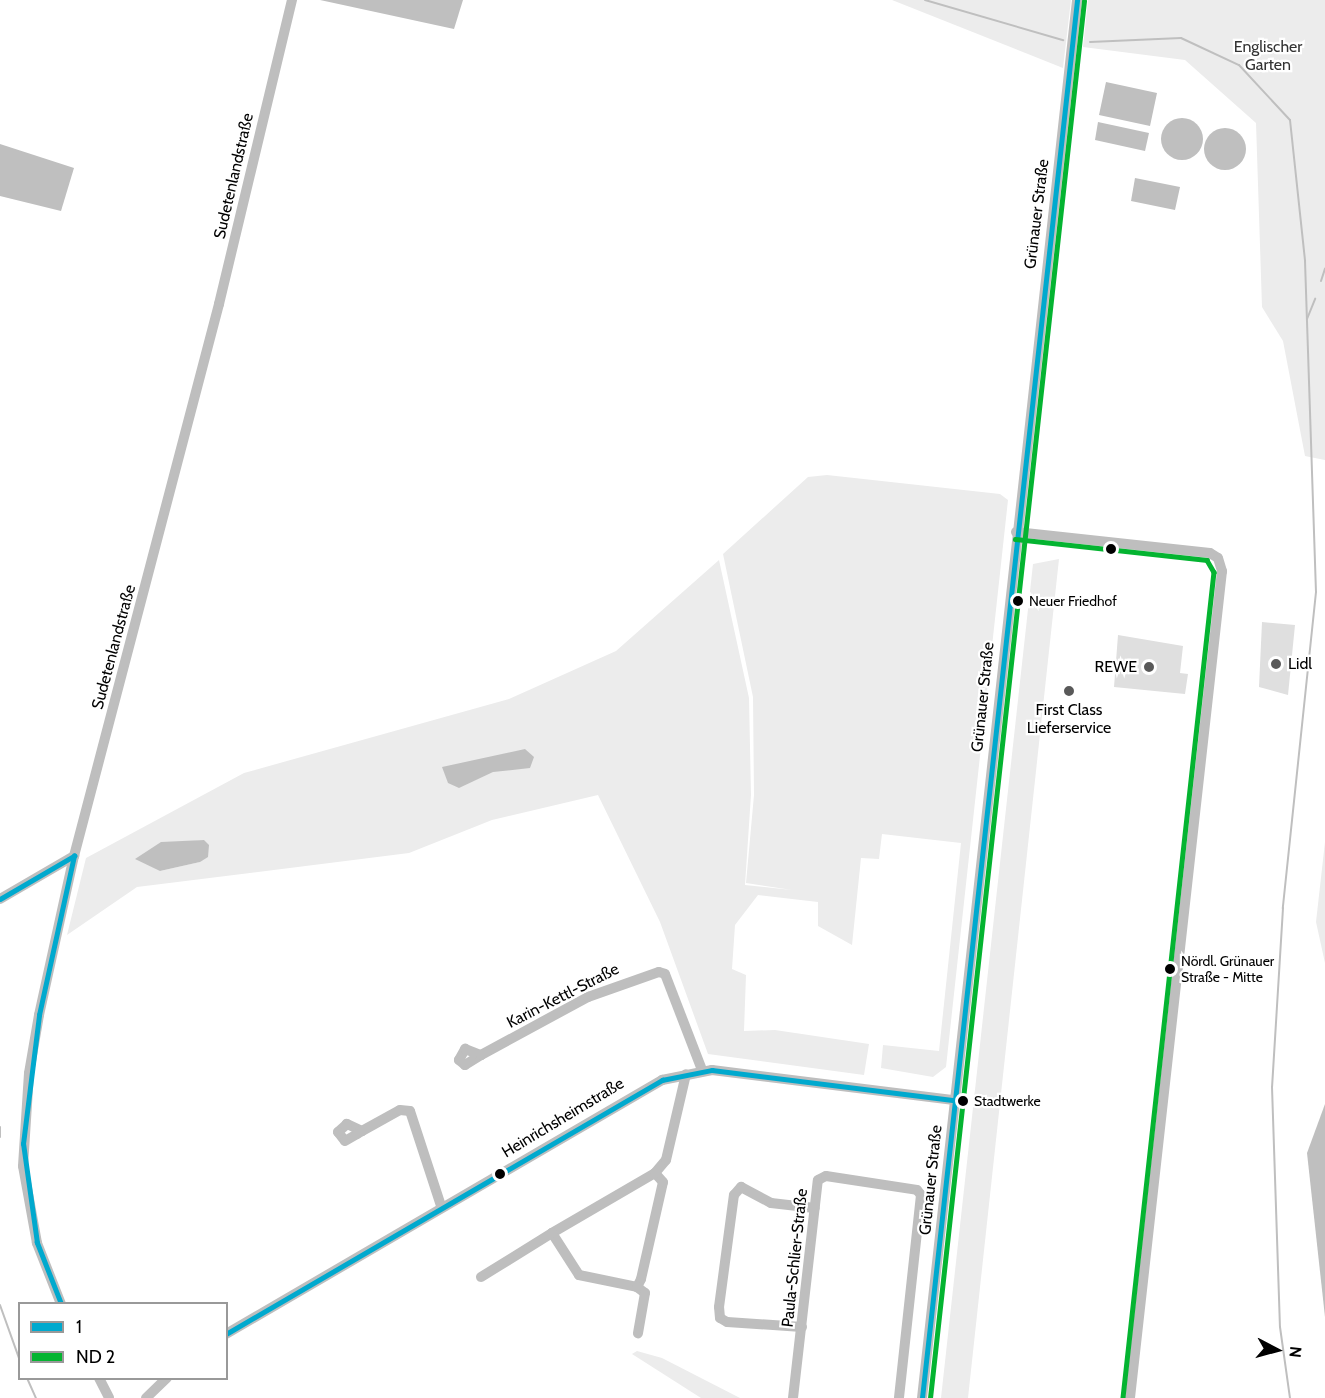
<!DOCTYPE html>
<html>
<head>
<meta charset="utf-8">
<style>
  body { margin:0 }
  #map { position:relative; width:1325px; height:1398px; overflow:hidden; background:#fff; font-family:Cabin,sans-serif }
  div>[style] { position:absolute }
  .green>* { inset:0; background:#ececec }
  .water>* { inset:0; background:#bfbfbf }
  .round { border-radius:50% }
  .stream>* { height:2px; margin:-1px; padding:0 1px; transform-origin:1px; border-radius:1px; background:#bfbfbf }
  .building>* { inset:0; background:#dfdfdf }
  .minor>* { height:10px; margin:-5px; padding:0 5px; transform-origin:5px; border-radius:5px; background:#bebebe }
  .bus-1>* { height:4.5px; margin:-2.25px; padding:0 2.25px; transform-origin:2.25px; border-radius:2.25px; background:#00a9ce }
  .bus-2>* { height:4.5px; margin:-2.25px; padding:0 2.25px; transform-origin:2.25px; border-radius:2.25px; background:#04b431 }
  .dots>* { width:16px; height:16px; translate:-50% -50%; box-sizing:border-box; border:3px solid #fff; border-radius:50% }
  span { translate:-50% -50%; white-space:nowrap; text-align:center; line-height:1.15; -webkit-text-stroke:4.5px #fff; paint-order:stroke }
  .bus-label { font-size:14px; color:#000 }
  .left { translate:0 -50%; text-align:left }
  .park-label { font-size:16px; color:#333 }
  .street-label { font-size:16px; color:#000 }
  .poi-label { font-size:16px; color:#000 }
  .right { translate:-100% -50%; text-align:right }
  .legend { position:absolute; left:18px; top:1302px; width:210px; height:78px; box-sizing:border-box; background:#fff; border:2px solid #999; margin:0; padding:8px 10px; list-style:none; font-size:18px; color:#000 }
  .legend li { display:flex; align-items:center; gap:12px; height:30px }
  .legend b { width:30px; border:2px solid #999 }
  .north { position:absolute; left:1247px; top:1320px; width:60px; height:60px; -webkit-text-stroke:4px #fff; paint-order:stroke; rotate:96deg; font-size:16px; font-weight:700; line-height:24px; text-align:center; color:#000 }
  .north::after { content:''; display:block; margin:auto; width:21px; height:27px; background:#000; clip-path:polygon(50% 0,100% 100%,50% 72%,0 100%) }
</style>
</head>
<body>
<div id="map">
  <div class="green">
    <div style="clip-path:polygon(892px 0,1071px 0,1063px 68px)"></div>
    <div style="clip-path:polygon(1088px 0,1325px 0,1325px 460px,1305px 456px,1283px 341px,1262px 307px,1256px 123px,1185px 60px,1083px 47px)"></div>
    <div style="clip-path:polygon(evenodd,827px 475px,1000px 494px,1008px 500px,946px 1067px,933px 1077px,881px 1068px,883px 1045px,939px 1051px,961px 843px,882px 834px,879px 859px,861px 858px,852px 945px,818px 926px,818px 902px,758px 895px,735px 925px,732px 969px,746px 975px,744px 1031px,775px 1030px,869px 1044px,864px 1075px,708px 1054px,660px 922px,598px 795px,492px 820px,409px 853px,137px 887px,67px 935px,86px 858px,244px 773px,509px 699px,616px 651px,719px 560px,749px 698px,751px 795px,745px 885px,792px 890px,746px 883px,754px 795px,753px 697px,723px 554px,808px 477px,827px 475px,204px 840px,200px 862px,160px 871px,183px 842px,204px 840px)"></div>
    <div style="clip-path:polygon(1059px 559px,968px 1398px,941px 1398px,1033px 564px)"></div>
    <div style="clip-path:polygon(1325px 842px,1325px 963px,1316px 922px)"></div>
    <div style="clip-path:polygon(637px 1351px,662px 1358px,740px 1398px,701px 1398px,632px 1354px)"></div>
  </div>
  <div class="water">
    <div style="clip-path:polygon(320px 0,463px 0,454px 29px)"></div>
    <div style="clip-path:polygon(1106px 82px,1157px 93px,1150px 126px,1099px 115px)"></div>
    <div class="round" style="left:1161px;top:118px;width:42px;height:42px"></div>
    <div style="clip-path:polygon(1098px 122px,1149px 133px,1145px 151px,1095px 140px)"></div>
    <div class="round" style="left:1204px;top:128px;width:42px;height:42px"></div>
    <div style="clip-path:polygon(0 144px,74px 168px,61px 211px,0 196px)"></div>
    <div style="clip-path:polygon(1135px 178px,1180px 187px,1175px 210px,1131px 201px)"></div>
    <div style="clip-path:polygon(525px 749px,534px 757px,530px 768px,493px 772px,459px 788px,448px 783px,442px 767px)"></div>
    <div style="clip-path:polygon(204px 840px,209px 845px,208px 857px,200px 862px,160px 871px,135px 859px,161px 842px)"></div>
    <div style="clip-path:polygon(1325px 1104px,1325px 1317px,1307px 1153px)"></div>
  </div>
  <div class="stream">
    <div style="left:925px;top:0;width:144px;rotate:16.2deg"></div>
    <div style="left:1090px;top:42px;width:91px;rotate:-2.5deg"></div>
    <div style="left:1181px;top:38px;width:64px;rotate:25deg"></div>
    <div style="left:1239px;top:65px;width:75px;rotate:47.2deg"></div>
    <div style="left:1290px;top:120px;width:142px;rotate:83.9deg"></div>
    <div style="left:1305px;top:261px;width:331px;rotate:88.1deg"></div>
    <div style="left:1316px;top:592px;width:318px;rotate:96deg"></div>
    <div style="left:1283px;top:908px;width:179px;rotate:93.5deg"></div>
    <div style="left:1272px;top:1087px;width:240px;rotate:88.1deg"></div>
    <div style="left:1280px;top:1327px;width:72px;rotate:82deg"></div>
    <div style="left:1321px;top:281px;width:13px;rotate:-72deg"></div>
    <div style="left:1307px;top:319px;width:22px;rotate:-68deg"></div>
    <div style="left:0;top:1127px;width:10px;rotate:90deg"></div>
    <div style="left:0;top:1305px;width:59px;rotate:70.3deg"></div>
    <div style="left:27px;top:1378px;width:22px;rotate:66deg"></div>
  </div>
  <div class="building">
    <div style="clip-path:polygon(1262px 622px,1295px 625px,1288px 695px,1259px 687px)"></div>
    <div style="clip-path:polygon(1118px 635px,1183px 646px,1180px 673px,1188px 674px,1185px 694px,1114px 687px)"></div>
  </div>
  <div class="minor">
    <div style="left:1016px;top:532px;width:195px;rotate:6.2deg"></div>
    <div style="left:1210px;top:553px;width:9px;rotate:32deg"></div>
    <div style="left:1218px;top:558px;width:14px;rotate:73deg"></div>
    <div style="left:1222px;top:571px;width:832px;rotate:96.35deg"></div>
    <div style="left:0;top:899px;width:86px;rotate:-30.2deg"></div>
    <div style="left:481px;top:1055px;width:19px;rotate:148deg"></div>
    <div style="left:465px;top:1065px;width:8px;rotate:-140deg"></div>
    <div style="left:459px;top:1060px;width:13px;rotate:-61deg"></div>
    <div style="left:465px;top:1049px;width:17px;rotate:21deg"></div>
    <div style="left:481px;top:1055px;width:122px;rotate:-28.5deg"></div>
    <div style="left:588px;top:997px;width:75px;rotate:-19.4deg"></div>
    <div style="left:659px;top:972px;width:6px;rotate:18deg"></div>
    <div style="left:665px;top:974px;width:103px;rotate:68.9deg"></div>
    <div style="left:362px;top:1131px;width:17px;rotate:-155deg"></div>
    <div style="left:347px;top:1124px;width:12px;rotate:138deg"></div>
    <div style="left:338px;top:1132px;width:11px;rotate:52deg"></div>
    <div style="left:345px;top:1141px;width:14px;rotate:-30deg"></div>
    <div style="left:357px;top:1134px;width:6px;rotate:-31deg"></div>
    <div style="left:362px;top:1131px;width:43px;rotate:-28.9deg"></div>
    <div style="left:400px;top:1110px;width:10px;rotate:6deg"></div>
    <div style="left:410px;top:1111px;width:100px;rotate:71.9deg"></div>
    <div style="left:655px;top:1173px;width:119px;rotate:149.8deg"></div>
    <div style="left:552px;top:1233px;width:50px;rotate:57.3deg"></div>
    <div style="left:579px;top:1275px;width:59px;rotate:11.7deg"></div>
    <div style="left:637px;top:1287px;width:9px;rotate:-63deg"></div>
    <div style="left:641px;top:1279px;width:99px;rotate:-77.2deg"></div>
    <div style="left:663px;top:1182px;width:12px;rotate:-132deg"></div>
    <div style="left:655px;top:1173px;width:17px;rotate:-50deg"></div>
    <div style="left:666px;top:1160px;width:88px;rotate:-76.9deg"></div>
    <div style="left:481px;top:1277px;width:84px;rotate:-31.8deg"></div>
    <div style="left:637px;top:1287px;width:10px;rotate:37deg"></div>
    <div style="left:645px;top:1293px;width:41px;rotate:99.9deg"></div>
    <div style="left:61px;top:1304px;width:66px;rotate:-111.5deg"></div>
    <div style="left:37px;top:1243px;width:78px;rotate:-100.3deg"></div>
    <div style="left:23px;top:1166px;width:93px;rotate:-86.3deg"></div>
    <div style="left:29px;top:1073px;width:59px;rotate:-80.2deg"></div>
    <div style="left:39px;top:1015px;width:163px;rotate:-77.6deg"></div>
    <div style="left:74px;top:856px;width:571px;rotate:-75.28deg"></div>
    <div style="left:219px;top:304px;width:313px;rotate:-76.5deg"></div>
    <div style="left:802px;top:1327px;width:75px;rotate:-176.2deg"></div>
    <div style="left:727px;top:1322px;width:8px;rotate:-150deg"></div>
    <div style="left:720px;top:1318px;width:11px;rotate:-95deg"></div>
    <div style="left:719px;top:1307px;width:113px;rotate:-82.4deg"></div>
    <div style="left:734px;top:1195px;width:11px;rotate:-49deg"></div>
    <div style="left:741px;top:1187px;width:34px;rotate:28deg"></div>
    <div style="left:771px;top:1203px;width:44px;rotate:6.5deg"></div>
    <div style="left:226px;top:1334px;width:505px;rotate:-30.22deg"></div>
    <div style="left:662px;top:1080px;width:51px;rotate:-11.3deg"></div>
    <div style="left:712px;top:1070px;width:244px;rotate:7.1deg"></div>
    <div style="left:99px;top:1378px;width:22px;rotate:63deg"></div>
    <div style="left:146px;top:1398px;width:29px;rotate:-44deg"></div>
    <div style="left:793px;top:1398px;width:219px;rotate:-83.5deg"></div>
    <div style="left:818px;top:1180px;width:9px;rotate:-27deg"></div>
    <div style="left:826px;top:1176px;width:92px;rotate:8.7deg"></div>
    <div style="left:917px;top:1190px;width:6px;rotate:51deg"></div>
    <div style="left:921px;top:1195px;width:204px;rotate:96.2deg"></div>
    <div style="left:922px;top:1398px;width:1407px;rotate:-83.67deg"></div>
  </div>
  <div class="bus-1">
    <div style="left:0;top:899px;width:86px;rotate:-30.2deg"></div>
    <div style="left:61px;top:1304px;width:66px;rotate:-111.5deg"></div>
    <div style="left:37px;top:1243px;width:100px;rotate:-98deg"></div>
    <div style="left:23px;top:1144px;width:130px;rotate:-82.9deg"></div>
    <div style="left:39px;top:1015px;width:163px;rotate:-77.6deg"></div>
    <div style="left:226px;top:1334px;width:505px;rotate:-30.22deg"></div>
    <div style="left:662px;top:1080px;width:51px;rotate:-11.3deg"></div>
    <div style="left:712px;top:1070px;width:244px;rotate:7.1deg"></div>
    <div style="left:922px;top:1398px;width:1407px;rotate:-83.67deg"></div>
  </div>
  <div class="bus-2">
    <div style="left:1015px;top:539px;width:193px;rotate:6.2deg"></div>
    <div style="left:1207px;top:560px;width:14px;rotate:60deg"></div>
    <div style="left:1214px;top:572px;width:830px;rotate:96.29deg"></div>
    <div style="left:930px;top:1398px;width:1405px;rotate:-83.71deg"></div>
  </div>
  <div class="dots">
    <div style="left:1111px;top:549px;background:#000"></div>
    <div style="left:1018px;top:601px;background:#000"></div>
    <div style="left:1276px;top:664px;background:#595959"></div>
    <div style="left:1149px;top:667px;background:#595959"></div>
    <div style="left:1069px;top:691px;background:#595959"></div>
    <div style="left:1170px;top:969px;background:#000"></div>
    <div style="left:963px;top:1101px;background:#000"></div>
    <div style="left:500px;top:1174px;background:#000"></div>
  </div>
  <div class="bus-label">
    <span class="left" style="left:1029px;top:601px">Neuer Friedhof</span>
    <span class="left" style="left:1181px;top:969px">Nördl. Grünauer<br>Straße - Mitte</span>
    <span class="left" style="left:974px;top:1101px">Stadtwerke</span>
  </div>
  <div class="park-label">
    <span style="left:1268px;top:56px">Englischer<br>Garten</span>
  </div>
  <div class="street-label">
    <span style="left:234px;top:176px;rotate:-77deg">Sudetenlandstraße</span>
    <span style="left:1037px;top:214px;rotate:-83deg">Grünauer Straße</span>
    <span style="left:114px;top:647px;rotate:-75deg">Sudetenlandstraße</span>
    <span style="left:983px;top:697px;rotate:-84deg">Grünauer Straße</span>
    <span style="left:563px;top:996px;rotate:-27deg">Karin-Kettl-Straße</span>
    <span style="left:563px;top:1118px;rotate:-31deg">Heinrichsheimstraße</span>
    <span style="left:931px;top:1180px;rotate:-84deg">Grünauer Straße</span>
    <span style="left:795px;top:1258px;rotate:-84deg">Paula-Schlier-Straße</span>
  </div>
  <div class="poi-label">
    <span class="left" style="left:1288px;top:664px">Lidl</span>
    <span class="right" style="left:1137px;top:667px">REWE</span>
    <span style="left:1069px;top:719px">First Class<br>Lieferservice</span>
  </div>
  <ul class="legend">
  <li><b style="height:8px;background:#00a9ce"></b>1</li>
  <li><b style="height:8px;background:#04b431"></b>ND 2</li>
  </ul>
  <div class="north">N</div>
</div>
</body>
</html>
